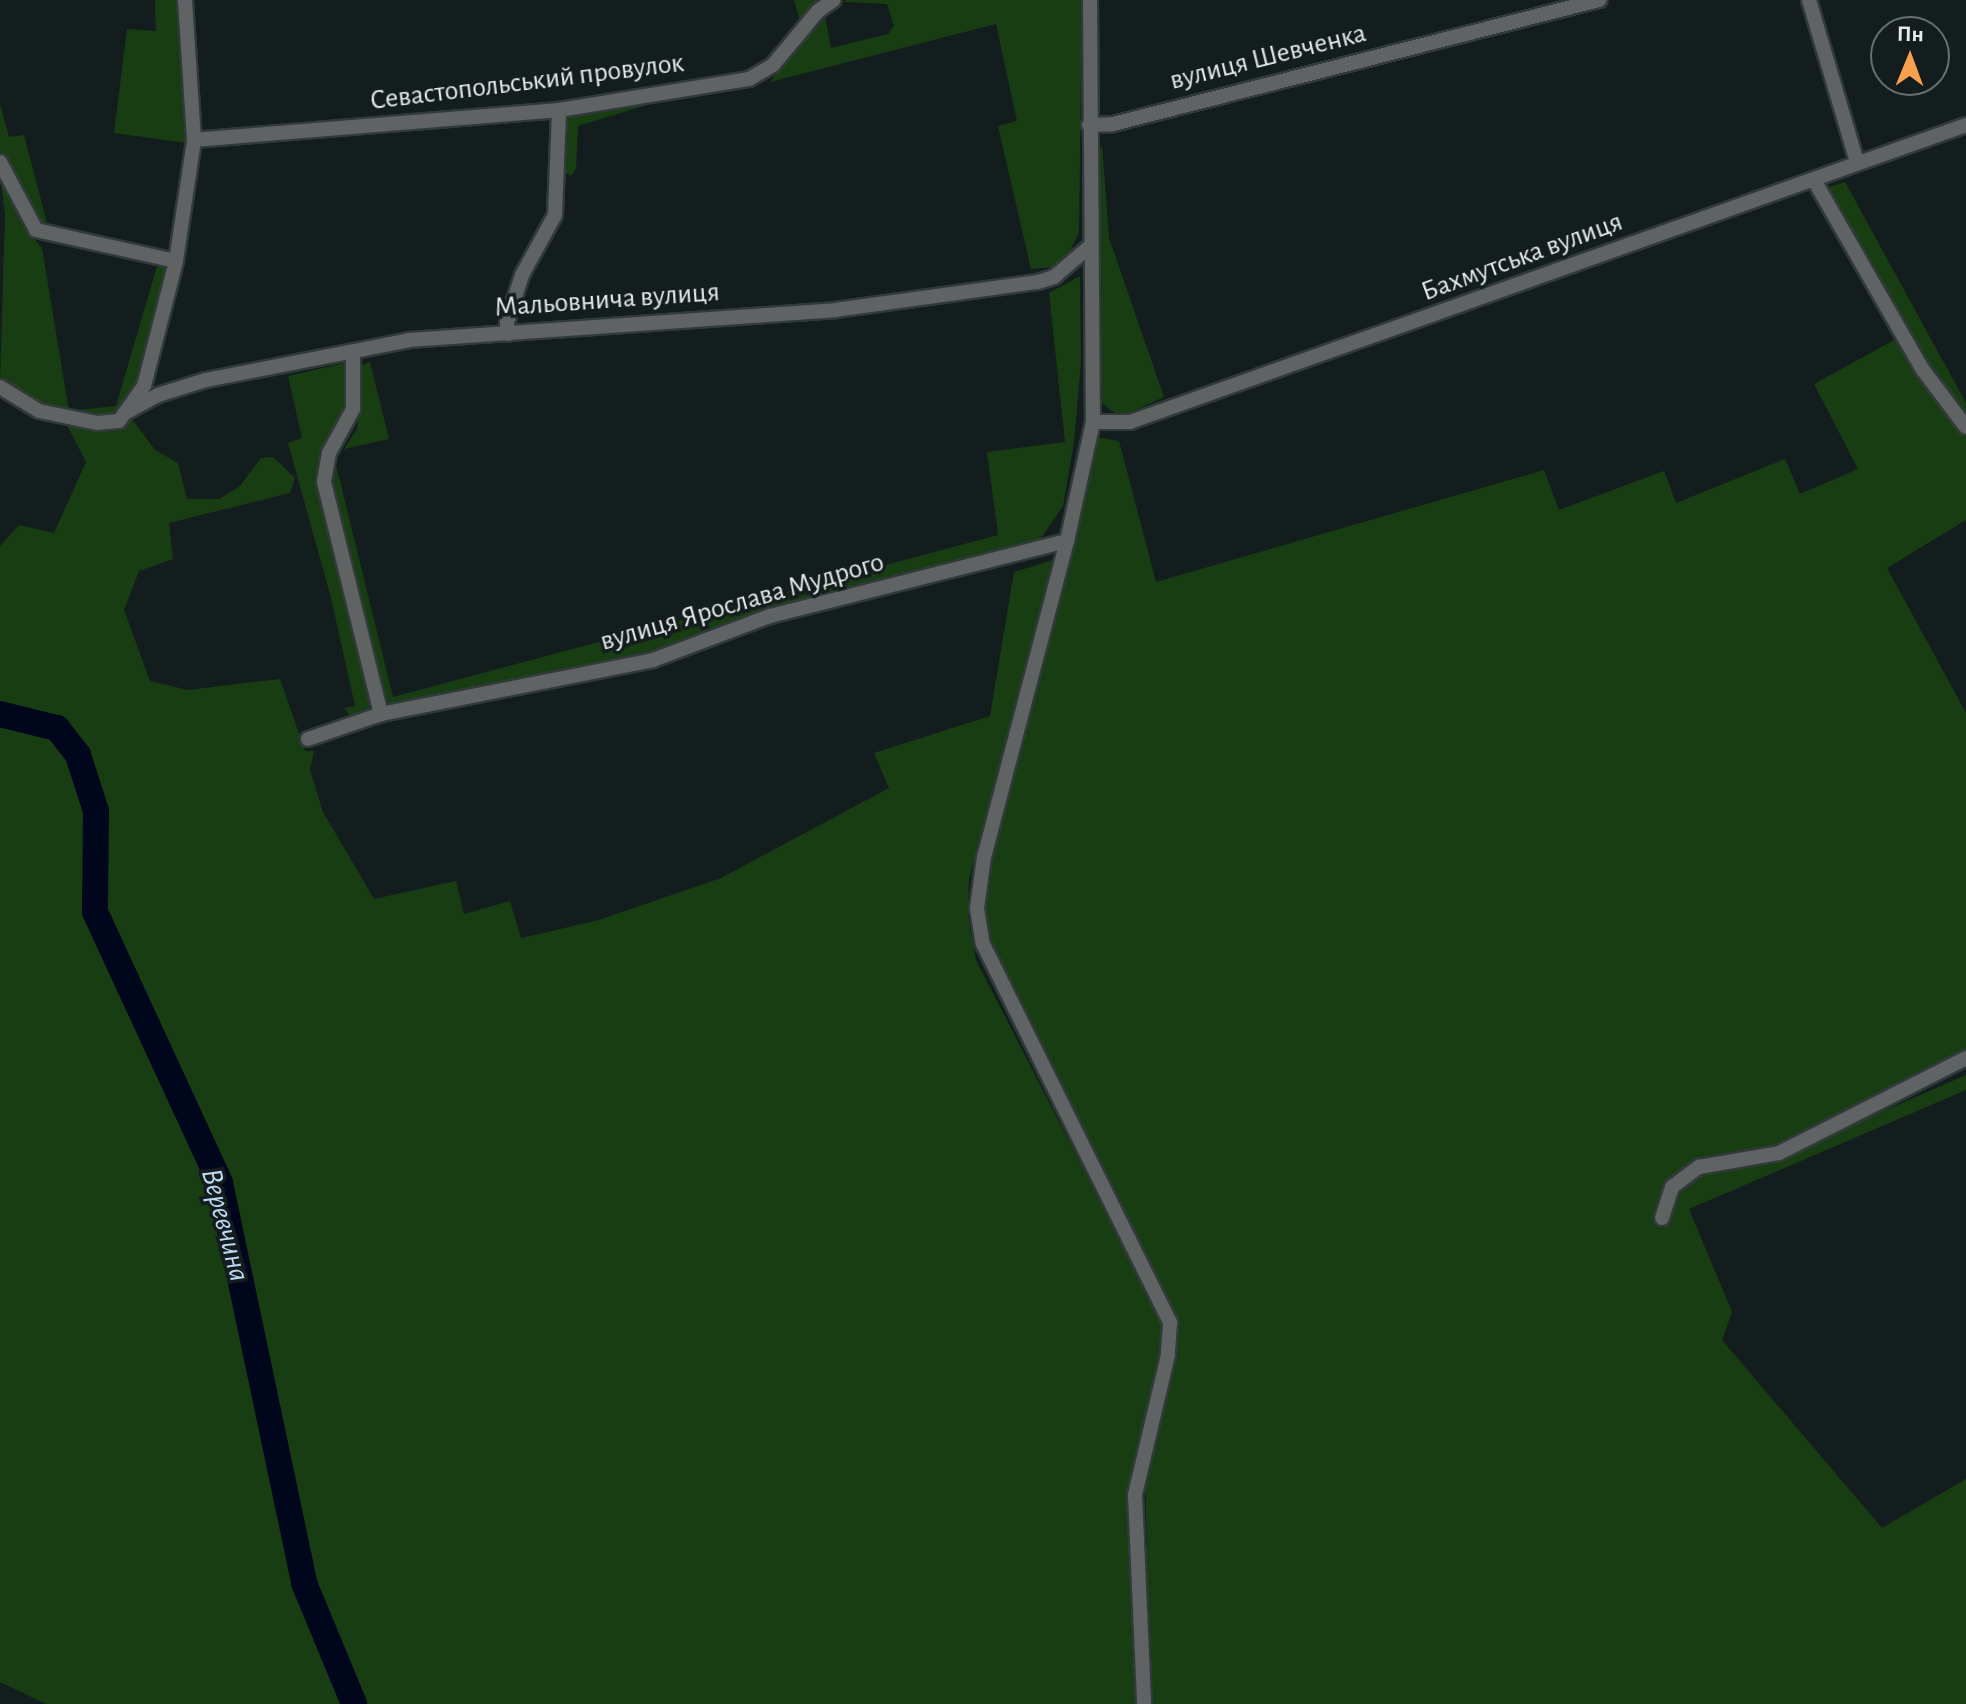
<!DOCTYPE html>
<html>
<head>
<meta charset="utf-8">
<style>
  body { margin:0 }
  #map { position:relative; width:1966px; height:1704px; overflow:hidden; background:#141d1d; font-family:"Alegreya Sans",sans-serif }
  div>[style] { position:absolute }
  .green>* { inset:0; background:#193d13 }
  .river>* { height:26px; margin:-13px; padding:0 13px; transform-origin:13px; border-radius:13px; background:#00061b }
  .roads { filter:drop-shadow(2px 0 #313a3a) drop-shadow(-2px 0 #313a3a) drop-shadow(0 2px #313a3a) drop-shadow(0 -2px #313a3a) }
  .minor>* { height:14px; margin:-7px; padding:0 7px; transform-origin:7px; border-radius:7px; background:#5f6364 }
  span { translate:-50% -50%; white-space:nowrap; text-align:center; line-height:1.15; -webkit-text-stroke:7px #141d1d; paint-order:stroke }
  .street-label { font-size:28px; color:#e5ebeb }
  .water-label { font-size:30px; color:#bedaf6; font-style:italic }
  .north { position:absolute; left:1870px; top:16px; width:80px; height:80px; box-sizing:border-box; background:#141d1d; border:2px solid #686f6f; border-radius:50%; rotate:1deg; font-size:22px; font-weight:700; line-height:32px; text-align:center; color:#e5ebeb }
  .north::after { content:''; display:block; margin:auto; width:28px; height:36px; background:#f99f4d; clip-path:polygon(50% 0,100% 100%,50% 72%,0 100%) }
</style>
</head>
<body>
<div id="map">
  <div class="green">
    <div style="clip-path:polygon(155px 0,178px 0,187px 143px,114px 133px,127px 29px,156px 31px)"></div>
    <div style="clip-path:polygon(794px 0,821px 0,800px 21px)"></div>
    <div style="clip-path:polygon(847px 0,1082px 0,1079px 232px,1067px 258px,1055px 267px,1031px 269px,998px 126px,1017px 121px,996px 24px,770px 82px,824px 12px,831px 48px,888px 34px,894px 26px,887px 4px,842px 2px)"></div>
    <div style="clip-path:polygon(0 104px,9px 137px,24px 135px,47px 223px,40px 222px,0 153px)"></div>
    <div style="clip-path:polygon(650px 104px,578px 126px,576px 169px,571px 176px,564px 172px,565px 122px,571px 115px)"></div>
    <div style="clip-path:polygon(1102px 144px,1109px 238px,1164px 397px,1120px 417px,1102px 403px,1098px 379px,1096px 156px)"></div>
    <div style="clip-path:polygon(0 177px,22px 225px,42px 248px,69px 411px,116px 406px,158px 263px,167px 265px,169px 277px,139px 382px,119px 412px,110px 417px,68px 415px,0 382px,5px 214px)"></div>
    <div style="clip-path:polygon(1845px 182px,1966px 403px,1966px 420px,1944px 392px,1826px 188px)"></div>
    <div style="clip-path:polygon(1080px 276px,1081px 362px,1074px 442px,1063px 506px,1039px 541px,654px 654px,404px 707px,392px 706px,383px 697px,330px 476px,335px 461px,393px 697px,998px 535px,987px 452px,1065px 442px,1049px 293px)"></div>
    <div style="clip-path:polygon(1894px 340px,1966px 436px,1966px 520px,1887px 568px,1966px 713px,1966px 1054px,1778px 1150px,1704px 1162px,1675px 1188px,1701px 1171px,1785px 1154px,1966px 1075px,1966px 1090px,1689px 1209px,1732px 1312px,1722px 1340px,1882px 1528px,1966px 1479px,1966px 1704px,1150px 1704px,1145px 1464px,1173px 1321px,989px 946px,981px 905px,1095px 437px,1119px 441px,1156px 582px,1544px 470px,1559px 510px,1664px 471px,1676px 503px,1785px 459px,1800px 494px,1858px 469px,1814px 384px)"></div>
    <div style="clip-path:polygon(370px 362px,389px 439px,344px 449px,357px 429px,361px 366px)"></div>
    <div style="clip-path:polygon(345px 363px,349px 403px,319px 458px,317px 477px,372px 698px,368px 709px,353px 719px,344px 708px,355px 706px,331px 598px,288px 443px,302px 438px,288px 376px)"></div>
    <div style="clip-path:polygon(132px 419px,155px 450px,178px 463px,187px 499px,219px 499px,239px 487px,261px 458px,273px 457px,295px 478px,290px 493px,169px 523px,173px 559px,139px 571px,124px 610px,150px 681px,188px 690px,280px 679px,305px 751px,314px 751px,310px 770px,323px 812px,374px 899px,456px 881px,464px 914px,510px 901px,521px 938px,599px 920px,721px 878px,889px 788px,874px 753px,990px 716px,1014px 572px,1059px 558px,969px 879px,968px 916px,976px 960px,1164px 1326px,1164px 1351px,1129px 1500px,1139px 1704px,46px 1704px,0 1682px,0 546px,19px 525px,54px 533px,86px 462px,66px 423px,104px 428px)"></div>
  </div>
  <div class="river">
    <div style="left:0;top:714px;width:59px;rotate:13.8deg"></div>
    <div style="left:57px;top:728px;width:34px;rotate:52deg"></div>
    <div style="left:78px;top:755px;width:59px;rotate:72.2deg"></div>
    <div style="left:96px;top:811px;width:101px;rotate:90.6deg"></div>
    <div style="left:95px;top:912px;width:298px;rotate:65.2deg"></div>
    <div style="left:220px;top:1183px;width:409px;rotate:78.1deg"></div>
    <div style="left:304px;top:1583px;width:131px;rotate:67.5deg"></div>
  </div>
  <div class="roads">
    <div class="minor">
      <div style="left:1090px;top:0;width:422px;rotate:89.6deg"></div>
      <div style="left:1093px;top:422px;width:122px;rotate:102.3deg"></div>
      <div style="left:1067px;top:541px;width:327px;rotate:104.7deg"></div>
      <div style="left:984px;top:857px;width:51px;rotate:97.8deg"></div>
      <div style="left:977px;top:908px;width:36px;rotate:81deg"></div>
      <div style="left:983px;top:944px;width:423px;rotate:63.7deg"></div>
      <div style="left:1170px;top:1323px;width:32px;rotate:94deg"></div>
      <div style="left:1168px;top:1355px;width:144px;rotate:103.3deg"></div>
      <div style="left:1135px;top:1495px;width:209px;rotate:87.5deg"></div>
      <div style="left:1809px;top:0;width:169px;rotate:73.5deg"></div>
      <div style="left:1089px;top:125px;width:24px;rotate:-2deg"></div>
      <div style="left:1113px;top:124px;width:502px;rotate:-14.31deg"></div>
      <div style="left:194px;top:140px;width:366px;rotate:-4.7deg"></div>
      <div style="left:559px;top:110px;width:193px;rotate:-9.3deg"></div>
      <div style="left:749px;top:79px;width:28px;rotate:-30deg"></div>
      <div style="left:773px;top:65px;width:70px;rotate:-50.2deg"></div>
      <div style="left:818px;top:11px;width:19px;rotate:-35deg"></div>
      <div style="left:0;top:162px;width:77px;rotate:62.1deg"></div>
      <div style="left:36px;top:230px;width:143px;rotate:12.5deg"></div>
      <div style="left:1814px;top:180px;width:219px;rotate:60.2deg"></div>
      <div style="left:1923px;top:370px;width:71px;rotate:53deg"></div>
      <div style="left:508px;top:334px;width:12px;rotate:-95deg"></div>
      <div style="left:507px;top:322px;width:49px;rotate:-72.3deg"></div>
      <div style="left:522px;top:275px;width:68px;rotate:-61.2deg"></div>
      <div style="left:555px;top:215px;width:105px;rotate:-87.8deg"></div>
      <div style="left:353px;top:352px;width:57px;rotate:90deg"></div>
      <div style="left:353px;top:409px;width:50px;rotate:118.6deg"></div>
      <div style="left:329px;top:453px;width:29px;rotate:100deg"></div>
      <div style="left:324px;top:482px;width:239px;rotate:76.2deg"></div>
      <div style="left:0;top:387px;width:46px;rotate:31.6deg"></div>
      <div style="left:39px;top:411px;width:59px;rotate:11.7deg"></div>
      <div style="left:97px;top:423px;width:22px;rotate:-5deg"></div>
      <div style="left:119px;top:421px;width:43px;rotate:-54.5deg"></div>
      <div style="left:144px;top:386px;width:129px;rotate:-75.6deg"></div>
      <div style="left:176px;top:261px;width:122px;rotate:-81.5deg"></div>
      <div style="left:194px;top:140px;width:140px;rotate:-93.7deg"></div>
      <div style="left:127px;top:412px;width:35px;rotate:-29deg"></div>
      <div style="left:158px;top:395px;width:50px;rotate:-17.4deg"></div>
      <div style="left:206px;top:380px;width:207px;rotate:-11.1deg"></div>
      <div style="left:409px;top:340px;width:427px;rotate:-4deg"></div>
      <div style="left:835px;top:310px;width:205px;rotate:-7.9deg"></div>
      <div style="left:1038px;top:282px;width:17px;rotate:-17deg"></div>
      <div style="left:1054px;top:277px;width:45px;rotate:-40.5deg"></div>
      <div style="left:1093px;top:422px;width:37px"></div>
      <div style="left:1130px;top:422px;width:887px;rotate:-19.56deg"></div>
      <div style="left:308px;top:739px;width:77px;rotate:-18.9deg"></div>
      <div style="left:381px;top:714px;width:277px;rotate:-11.2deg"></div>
      <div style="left:653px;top:660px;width:125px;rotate:-20.6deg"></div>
      <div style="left:770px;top:616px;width:306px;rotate:-14.2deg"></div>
      <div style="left:1662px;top:1218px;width:33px;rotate:-72deg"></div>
      <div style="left:1672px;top:1187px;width:34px;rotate:-37deg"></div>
      <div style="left:1699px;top:1167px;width:81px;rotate:-9.9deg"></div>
      <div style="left:1779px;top:1153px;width:210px;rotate:-26.9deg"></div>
    </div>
  </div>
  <div class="street-label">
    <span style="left:1268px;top:57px;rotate:-14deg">вулиця Шевченка</span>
    <span style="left:527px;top:82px;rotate:-7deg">Севастопольський провулок</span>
    <span style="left:1522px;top:257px;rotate:-20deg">Бахмутська вулиця</span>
    <span style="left:607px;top:300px;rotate:-4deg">Мальовнича вулиця</span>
    <span style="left:742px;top:602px;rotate:-16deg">вулиця Ярослава Мудрого</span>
  </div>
  <div class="water-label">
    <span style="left:225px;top:1225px;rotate:75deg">Веревчина</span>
  </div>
  <div class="north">Пн</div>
</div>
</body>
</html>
